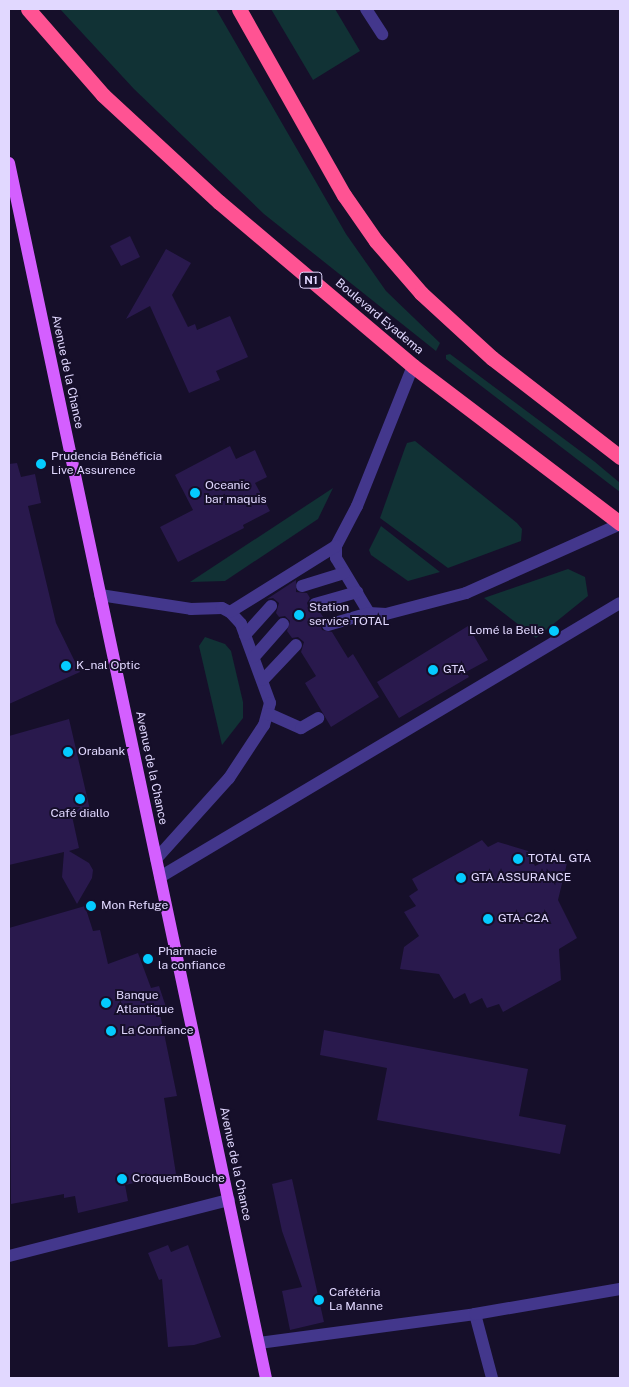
<!DOCTYPE html>
<html>
<head>
<meta charset="utf-8">
<style>
  body { margin:0 }
  #map { position:relative; width:629px; height:1387px; overflow:hidden; background:#160f2a; font-family:"Public Sans",sans-serif }
  div>[style] { position:absolute }
  .green>* { inset:0; background:#113235 }
  .building>* { inset:0; background:#29194d }
  .lane>* { height:12px; margin:-6px; padding:0 6px; transform-origin:6px; border-radius:6px; background:#43378c }
  .street>* { height:12px; margin:-6px; padding:0 6px; transform-origin:6px; border-radius:6px; background:#43378c }
  .primary>* { height:12px; margin:-6px; padding:0 6px; transform-origin:6px; border-radius:6px; background:#d45fff }
  .highway>* { height:15px; margin:-7.5px; padding:0 7.5px; transform-origin:7.5px; border-radius:7.5px; background:#ff5393 }
  .dots>* { width:14px; height:14px; translate:-50% -50%; box-sizing:border-box; border:2px solid #160f2a; border-radius:50% }
  span { translate:-50% -50%; white-space:nowrap; text-align:center; line-height:1.15; -webkit-text-stroke:4px #160f2a; paint-order:stroke }
  .shield-label span { padding:1px 4px; background:#160f2a; border:1px solid; border-radius:4px; -webkit-text-stroke-width:0 }
  .shield-label { font-size:11px; color:#e1d8ff; font-weight:700 }
  .street-label { font-size:12px; color:#e1d8ff }
  .poi-label { font-size:12px; color:#e1d8ff }
  .left { translate:0 -50%; text-align:left }
  .right { translate:-100% -50%; text-align:right }
  .frame { position:absolute; inset:0; border:10px solid #e1d8ff; pointer-events:none }
</style>
</head>
<body>
<div id="map">
  <div class="green">
    <div style="clip-path:polygon(60px 9px,216px 9px,346px 234px,386px 291px,440px 343px,436px 351px,264px 214px,134px 89px)"></div>
    <div style="clip-path:polygon(271px 9px,335px 9px,360px 51px,313px 80px)"></div>
    <div style="clip-path:polygon(450px 354px,595px 462px,620px 483px,620px 492px,446px 359px,446px 355px)"></div>
    <div style="clip-path:polygon(415px 441px,517px 523px,522px 529px,521px 541px,448px 568px,380px 518px,405px 448px,407px 443px)"></div>
    <div style="clip-path:polygon(333px 488px,318px 519px,225px 581px,190px 582px)"></div>
    <div style="clip-path:polygon(381px 526px,440px 572px,408px 581px,371px 555px,369px 550px)"></div>
    <div style="clip-path:polygon(568px 569px,585px 577px,588px 596px,536px 638px,484px 598px)"></div>
    <div style="clip-path:polygon(205px 637px,225px 644px,231px 651px,243px 702px,243px 718px,222px 745px,199px 646px)"></div>
  </div>
  <div class="building">
    <div style="clip-path:polygon(130px 236px,140px 257px,121px 266px,110px 246px)"></div>
    <div style="clip-path:polygon(166px 249px,191px 263px,172px 295px,188px 327px,195px 324px,197px 330px,230px 316px,248px 357px,216px 371px,220px 380px,189px 393px,150px 306px,126px 319px)"></div>
    <div style="clip-path:polygon(230px 446px,236px 459px,255px 450px,267px 477px,255px 483px,270px 511px,243px 525px,244px 528px,178px 562px,160px 527px,193px 510px,175px 475px)"></div>
    <div style="clip-path:polygon(17px 463px,21px 477px,35px 474px,41px 503px,28px 506px,56px 623px,80px 672px,9px 704px,9px 464px)"></div>
    <div style="clip-path:polygon(296px 580px,296px 592px,307px 593px,310px 598px,307px 603px,309px 609px,319px 611px,324px 618px,320px 624px,322px 630px,332px 632px,348px 658px,353px 654px,379px 697px,331px 727px,305px 683px,316px 676px,301px 652px,304px 642px,298px 637px,292px 638px,287px 631px,290px 621px,285px 616px,279px 617px,276px 613px,279px 603px,273px 598px,267px 599px)"></div>
    <div style="clip-path:polygon(468px 626px,488px 660px,466px 672px,469px 677px,399px 718px,377px 682px)"></div>
    <div style="clip-path:polygon(69px 719px,91px 814px,72px 816px,79px 848px,69px 851px,89px 863px,93px 870px,92px 878px,77px 904px,62px 877px,64px 852px,9px 865px,9px 736px)"></div>
    <div style="clip-path:polygon(482px 840px,488px 847px,498px 842px,528px 851px,535px 866px,549px 859px,567px 863px,558px 900px,577px 938px,559px 949px,561px 980px,503px 1012px,499px 1004px,487px 1008px,482px 998px,470px 1004px,465px 993px,454px 999px,439px 974px,400px 969px,404px 947px,419px 936px,404px 912px,416px 906px,409px 896px,418px 890px,412px 879px)"></div>
    <div style="clip-path:polygon(85px 906px,93px 931px,100px 930px,108px 964px,138px 953px,151px 988px,159px 986px,166px 1007px,159px 1009px,177px 1096px,164px 1098px,176px 1174px,125px 1185px,128px 1201px,78px 1213px,75px 1196px,64px 1198px,64px 1194px,11px 1204px,9px 928px)"></div>
    <div style="clip-path:polygon(324px 1030px,528px 1069px,519px 1116px,566px 1125px,560px 1154px,377px 1120px,387px 1068px,320px 1055px)"></div>
    <div style="clip-path:polygon(292px 1179px,324px 1322px,290px 1330px,282px 1291px,302px 1287px,282px 1231px,272px 1184px)"></div>
    <div style="clip-path:polygon(168px 1245px,171px 1252px,188px 1245px,221px 1337px,194px 1345px,168px 1347px,162px 1279px,159px 1280px,148px 1253px)"></div>
  </div>
  <div class="lane">
    <div style="left:366px;top:9px;width:30px;rotate:57deg"></div>
    <div style="left:413px;top:366px;width:151px;rotate:111.8deg"></div>
    <div style="left:357px;top:506px;width:45px;rotate:117.7deg"></div>
    <div style="left:336px;top:546px;width:12px;rotate:90deg"></div>
    <div style="left:336px;top:558px;width:64px;rotate:59deg"></div>
    <div style="left:369px;top:613px;width:17px;rotate:3deg"></div>
    <div style="left:386px;top:614px;width:83px;rotate:-14.7deg"></div>
    <div style="left:466px;top:593px;width:169px;rotate:-24.1deg"></div>
    <div style="left:302px;top:586px;width:44px;rotate:-17.2deg"></div>
    <div style="left:100px;top:595px;width:92px;rotate:8.7deg"></div>
    <div style="left:191px;top:609px;width:31px;rotate:-2deg"></div>
    <div style="left:222px;top:608px;width:9px;rotate:27deg"></div>
    <div style="left:230px;top:612px;width:16px;rotate:47deg"></div>
    <div style="left:241px;top:624px;width:84px;rotate:69.8deg"></div>
    <div style="left:270px;top:703px;width:23px;rotate:105deg"></div>
    <div style="left:264px;top:725px;width:64px;rotate:123.4deg"></div>
    <div style="left:229px;top:778px;width:109px;rotate:132deg"></div>
    <div style="left:315px;top:604px;width:44px;rotate:-15.9deg"></div>
    <div style="left:230px;top:612px;width:125px;rotate:-31.9deg"></div>
    <div style="left:328px;top:625px;width:43px;rotate:-16.3deg"></div>
    <div style="left:245px;top:635px;width:39px;rotate:-48deg"></div>
    <div style="left:254px;top:657px;width:44px;rotate:-48.7deg"></div>
    <div style="left:263px;top:680px;width:48px;rotate:-46.7deg"></div>
    <div style="left:269px;top:714px;width:35px;rotate:24deg"></div>
    <div style="left:301px;top:728px;width:20px;rotate:-30deg"></div>
    <div style="left:160px;top:877px;width:535px;rotate:-30.78deg"></div>
    <div style="left:475px;top:1314px;width:66px;rotate:75.1deg"></div>
  </div>
  <div class="street">
    <div style="left:9px;top:1256px;width:227px;rotate:-14.3deg"></div>
    <div style="left:259px;top:1343px;width:218px;rotate:-7.6deg"></div>
    <div style="left:475px;top:1314px;width:147px;rotate:-9.8deg"></div>
  </div>
  <div class="primary">
    <div style="left:9px;top:163px;width:1242px;rotate:78.06deg"></div>
  </div>
  <div class="highway">
    <div style="left:28px;top:9px;width:114px;rotate:48.9deg"></div>
    <div style="left:103px;top:95px;width:158px;rotate:42.7deg"></div>
    <div style="left:219px;top:202px;width:254px;rotate:40.2deg"></div>
    <div style="left:413px;top:366px;width:260px;rotate:37.2deg"></div>
    <div style="left:239px;top:9px;width:214px;rotate:60.6deg"></div>
    <div style="left:344px;top:195px;width:56px;rotate:55.2deg"></div>
    <div style="left:376px;top:241px;width:69px;rotate:49.1deg"></div>
    <div style="left:421px;top:293px;width:96px;rotate:42.5deg"></div>
    <div style="left:492px;top:358px;width:162px;rotate:37.7deg"></div>
  </div>
  <div class="dots">
    <div style="left:41px;top:464px;background:#04cbff"></div>
    <div style="left:195px;top:493px;background:#04cbff"></div>
    <div style="left:299px;top:615px;background:#04cbff"></div>
    <div style="left:554px;top:631px;background:#04cbff"></div>
    <div style="left:66px;top:666px;background:#04cbff"></div>
    <div style="left:433px;top:670px;background:#04cbff"></div>
    <div style="left:68px;top:752px;background:#04cbff"></div>
    <div style="left:80px;top:799px;background:#04cbff"></div>
    <div style="left:518px;top:859px;background:#04cbff"></div>
    <div style="left:461px;top:878px;background:#04cbff"></div>
    <div style="left:91px;top:906px;background:#04cbff"></div>
    <div style="left:488px;top:919px;background:#04cbff"></div>
    <div style="left:148px;top:959px;background:#04cbff"></div>
    <div style="left:106px;top:1003px;background:#04cbff"></div>
    <div style="left:111px;top:1031px;background:#04cbff"></div>
    <div style="left:122px;top:1179px;background:#04cbff"></div>
    <div style="left:319px;top:1300px;background:#04cbff"></div>
  </div>
  <div class="shield-label">
    <span style="left:311px;top:280px">N1</span>
  </div>
  <div class="street-label">
    <span style="left:379px;top:317px;rotate:40deg">Boulevard Eyadema</span>
    <span style="left:67px;top:372px;rotate:78deg">Avenue de la Chance</span>
    <span style="left:151px;top:768px;rotate:78deg">Avenue de la Chance</span>
    <span style="left:235px;top:1164px;rotate:78deg">Avenue de la Chance</span>
  </div>
  <div class="poi-label">
    <span class="left" style="left:51px;top:464px">Prudencia Bénéficia<br>Live Assurence</span>
    <span class="left" style="left:205px;top:493px">Oceanic<br>bar maquis</span>
    <span class="left" style="left:309px;top:615px">Station<br>service TOTAL</span>
    <span class="right" style="left:544px;top:631px">Lomé la Belle</span>
    <span class="left" style="left:76px;top:666px">K_nal Optic</span>
    <span class="left" style="left:443px;top:670px">GTA</span>
    <span class="left" style="left:78px;top:752px">Orabank</span>
    <span style="left:80px;top:814px">Café diallo</span>
    <span class="left" style="left:528px;top:859px">TOTAL GTA</span>
    <span class="left" style="left:471px;top:878px">GTA ASSURANCE</span>
    <span class="left" style="left:101px;top:906px">Mon Refuge</span>
    <span class="left" style="left:498px;top:919px">GTA-C2A</span>
    <span class="left" style="left:158px;top:959px">Pharmacie<br>la confiance</span>
    <span class="left" style="left:116px;top:1003px">Banque<br>Atlantique</span>
    <span class="left" style="left:121px;top:1031px">La Confiance</span>
    <span class="left" style="left:132px;top:1179px">CroquemBouche</span>
    <span class="left" style="left:329px;top:1300px">Cafétéria<br>La Manne</span>
  </div>
  <div class="frame"></div>
</div>
</body>
</html>
